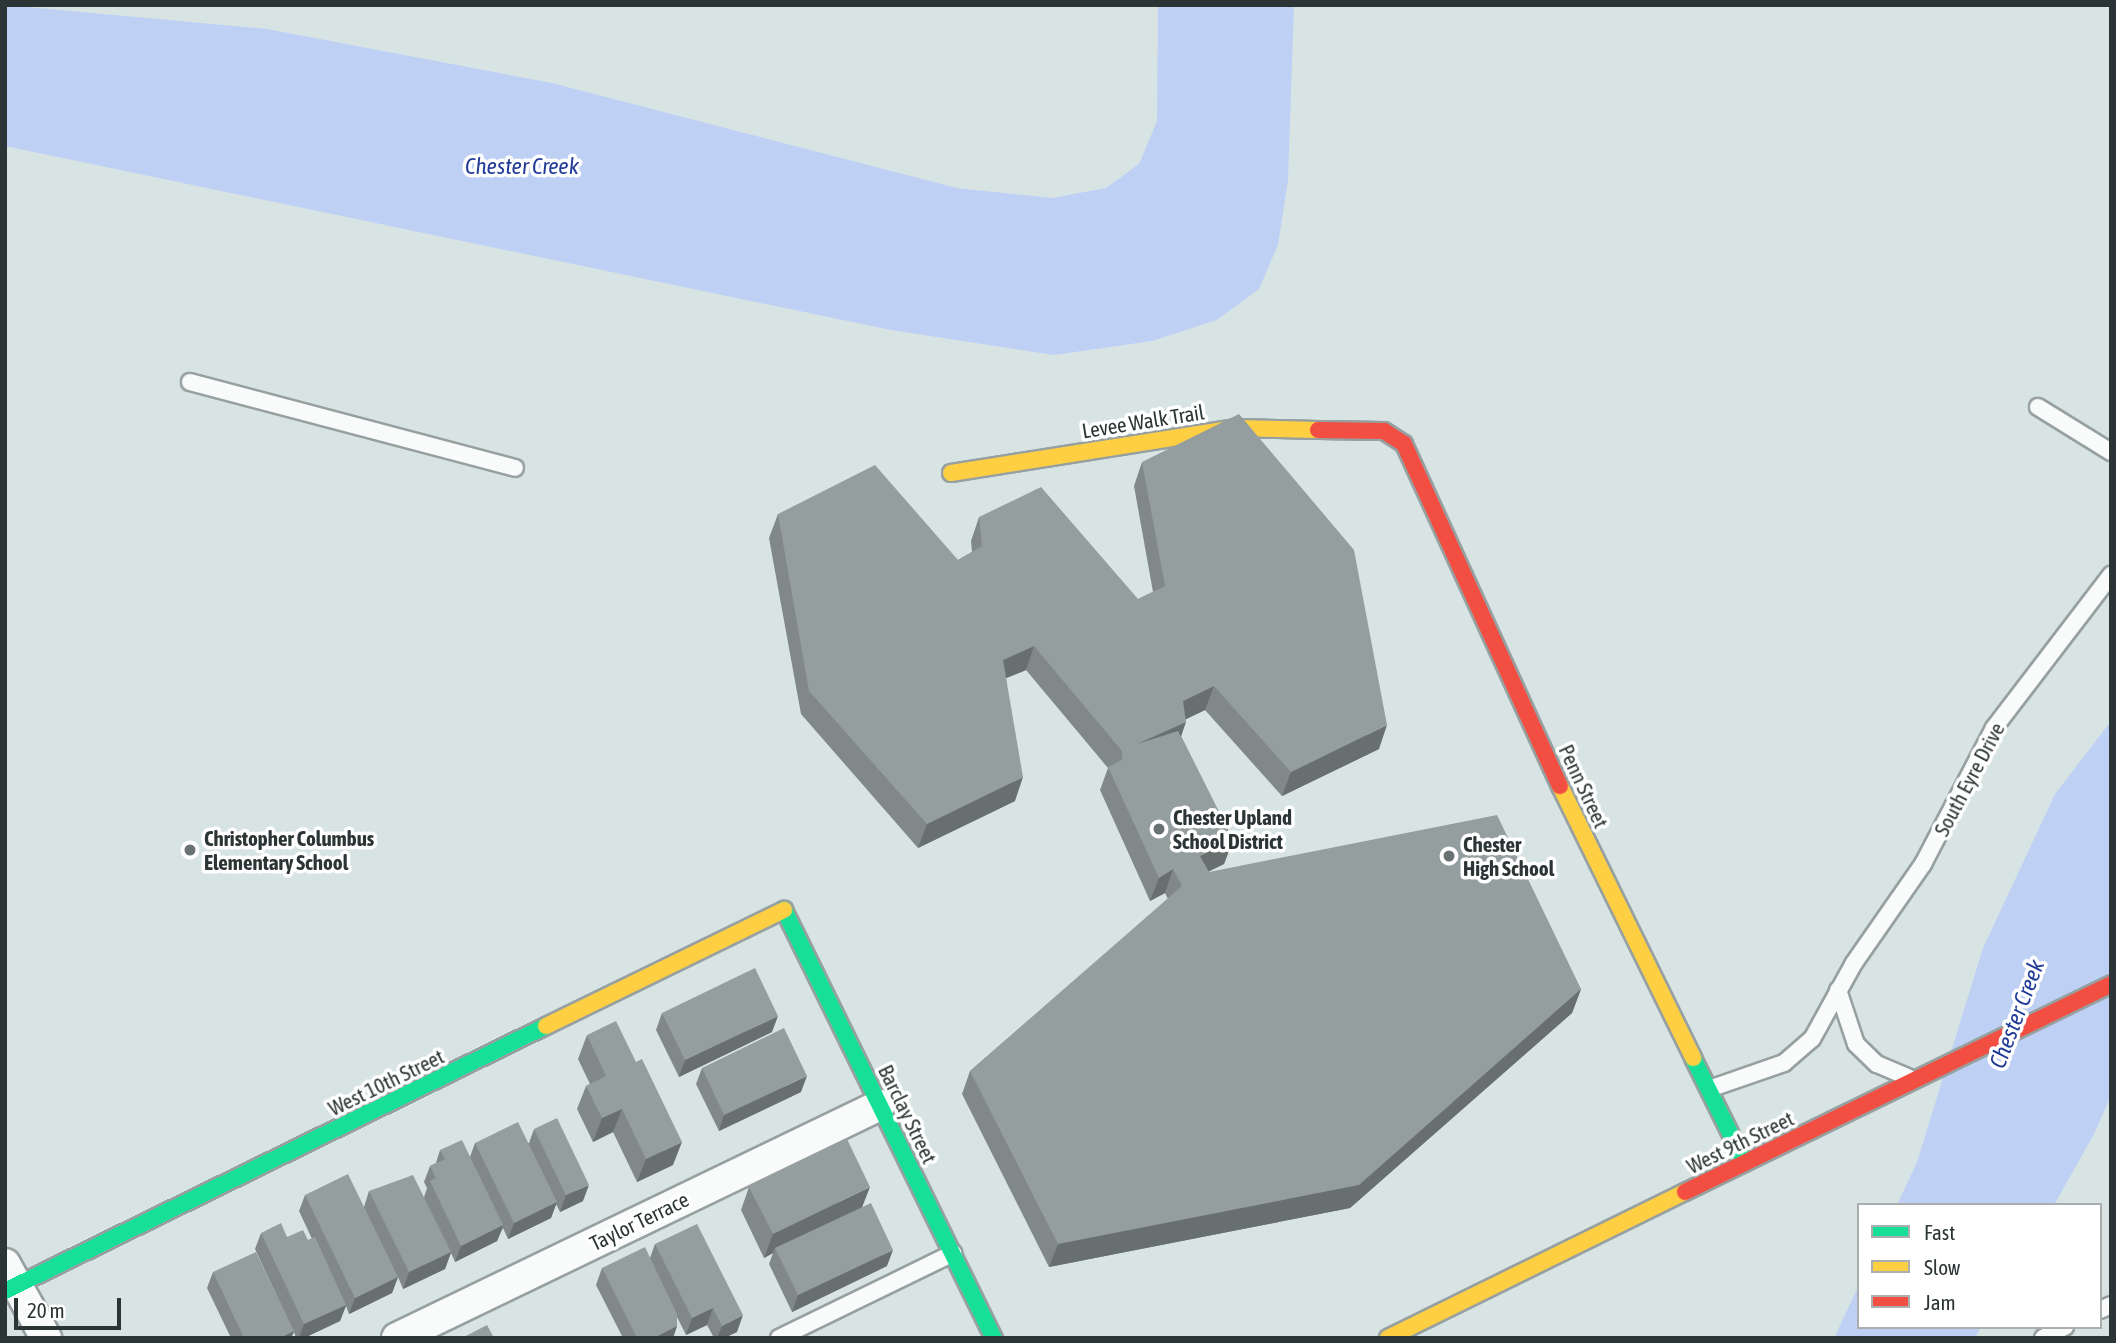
<!DOCTYPE html>
<html>
<head>
<meta charset="utf-8">
<style>
  body { margin:0 }
  #map { position:relative; width:2116px; height:1343px; overflow:hidden; background:#d8e4e4; font-family:"Asap Condensed",sans-serif }
  div>[style] { position:absolute }
  .water>* { inset:0; background:#bed1f5 }
  .roads { filter:drop-shadow(2px 0 #97a0a0) drop-shadow(-2px 0 #97a0a0) drop-shadow(0 2px #97a0a0) drop-shadow(0 -2px #97a0a0) }
  .lane>* { height:16px; margin:-8px; padding:0 8px; transform-origin:8px; border-radius:8px; background:#f9fbfb }
  .street>* { height:30px; margin:-15px; padding:0 15px; transform-origin:15px; border-radius:15px; background:#f9fbfb }
  .fast>* { height:16px; margin:-8px; padding:0 8px; transform-origin:8px; border-radius:8px; background:#16e098 }
  .slow>* { height:16px; margin:-8px; padding:0 8px; transform-origin:8px; border-radius:8px; background:#ffcf43 }
  .jam>* { height:16px; margin:-8px; padding:0 8px; transform-origin:8px; border-radius:8px; background:#f24e42 }
  .wall>* { inset:0; background:#808889 }
  .shaded-wall>* { inset:0; background:#686f6f }
  .building>* { inset:0; background:#959e9f }
  .dots>* { width:19px; height:19px; translate:-50% -50%; box-sizing:border-box; border:4px solid #fff; border-radius:50% }
  span { translate:-50% -50%; white-space:nowrap; text-align:center; line-height:1.15; -webkit-text-stroke:7px #fff; paint-order:stroke }
  .street-label { font-size:21px; color:#2c3535 }
  .poi-label { font-size:21px; color:#2c3535; font-weight:700 }
  .left { translate:0 -50%; text-align:left }
  .water-label { font-size:23px; color:#213b99; font-style:italic }
  .frame { position:absolute; inset:0; border:7px solid #2c3535; pointer-events:none }
  .legend { position:absolute; left:1857px; top:1203px; width:245px; height:126px; box-sizing:border-box; background:#fff; border:2px solid #abaeae; margin:0; padding:9px 12px; list-style:none; font-size:21px; color:#2c3535 }
  .legend li { display:flex; align-items:center; gap:14px; height:35px }
  .legend b { width:35px; border:2px solid #abaeae }
  .scale { position:absolute; left:14px; top:1298px; width:107px; height:32px; box-sizing:border-box; border:4px solid #2c3535; border-top:0; padding-left:9px; font-size:21px; line-height:24px; white-space:nowrap; color:#2c3535; -webkit-text-stroke:5px #fff; paint-order:stroke }
</style>
</head>
<body>
<div id="map">
  <div class="water">
    <div style="clip-path:polygon(5px 5px,267px 29px,552px 83px,957px 188px,1052px 198px,1106px 188px,1139px 164px,1157px 121px,1158px 5px,1294px 5px,1288px 180px,1278px 245px,1259px 289px,1217px 320px,1152px 341px,1054px 355px,891px 330px,5px 146px)"></div>
    <div style="clip-path:polygon(2111px 721px,2111px 1096px,2094px 1134px,2054px 1205px,1897px 1205px,1917px 1162px,1983px 948px,2055px 794px)"></div>
    <div style="clip-path:polygon(1859px 1285px,1859px 1327px,1981px 1327px,1975px 1338px,1834px 1338px)"></div>
  </div>
  <div class="roads">
    <div class="lane">
      <div style="left:190px;top:382px;width:336px;rotate:14.8deg"></div>
      <div style="left:2038px;top:407px;width:86px;rotate:31.7deg"></div>
      <div style="left:1838px;top:990px;width:57px;rotate:71.6deg"></div>
      <div style="left:1856px;top:1044px;width:29px;rotate:44deg"></div>
      <div style="left:1877px;top:1064px;width:34px;rotate:23deg"></div>
      <div style="left:1709px;top:1089px;width:79px;rotate:-19.1deg"></div>
      <div style="left:1784px;top:1063px;width:37px;rotate:-41deg"></div>
      <div style="left:1812px;top:1039px;width:87px;rotate:-61.1deg"></div>
      <div style="left:1854px;top:963px;width:121px;rotate:-55.1deg"></div>
      <div style="left:1923px;top:864px;width:153px;rotate:-62.4deg"></div>
      <div style="left:1994px;top:728px;width:193px;rotate:-52.6deg"></div>
      <div style="left:2100px;top:1310px;width:12px;rotate:-24deg"></div>
      <div style="left:779px;top:1338px;width:194px;rotate:-26deg"></div>
      <div style="left:2043px;top:1338px;width:25px;rotate:-27deg"></div>
    </div>
    <div class="street">
      <div style="left:5px;top:1264px;width:85px;rotate:61deg"></div>
      <div style="left:397px;top:1338px;width:536px;rotate:-25.75deg"></div>
    </div>
    <div class="fast">
      <div style="left:784px;top:910px;width:477px;rotate:63.9deg"></div>
      <div style="left:1693px;top:1058px;width:117px;rotate:63.7deg"></div>
      <div style="left:5px;top:1291px;width:602px;rotate:-26.1deg"></div>
    </div>
    <div class="slow">
      <div style="left:951px;top:473px;width:289px;rotate:-9deg"></div>
      <div style="left:1236px;top:428px;width:82px;rotate:1.4deg"></div>
      <div style="left:1560px;top:786px;width:303px;rotate:63.9deg"></div>
      <div style="left:546px;top:1026px;width:265px;rotate:-26deg"></div>
      <div style="left:1388px;top:1338px;width:331px;rotate:-26.2deg"></div>
    </div>
    <div class="jam">
      <div style="left:1318px;top:430px;width:66px;rotate:0.9deg"></div>
      <div style="left:1384px;top:431px;width:24px;rotate:33deg"></div>
      <div style="left:1404px;top:444px;width:376px;rotate:65.5deg"></div>
      <div style="left:1685px;top:1192px;width:474px;rotate:-26deg"></div>
    </div>
  </div>
  <div class="wall">
    <div style="clip-path:polygon(1142px 462px,1379px 749px,1282px 796px,1205px 710px,1186px 719px,1181px 736px,1233px 840px,1224px 864px,1208px 871px,1209px 872px,1581px 989px,1572px 1013px,1350px 1208px,1049px 1267px,962px 1094px,970px 1071px,1168px 899px,1165px 893px,1150px 901px,1100px 790px,1108px 768px,1026px 670px,1006px 678px,1015px 801px,918px 848px,801px 714px,769px 538px,778px 514px,958px 560px,972px 552px,971px 541px,979px 517px,1138px 599px,1153px 592px,1134px 486px)"></div>
    <div style="clip-path:polygon(662px 1013px,772px 1032px,679px 1077px,656px 1030px)"></div>
    <div style="clip-path:polygon(587px 1035px,673px 1165px,637px 1182px,613px 1132px,593px 1142px,577px 1109px,586px 1086px,590px 1084px,578px 1059px)"></div>
    <div style="clip-path:polygon(702px 1068px,801px 1092px,719px 1131px,696px 1084px)"></div>
    <div style="clip-path:polygon(534px 1129px,583px 1201px,560px 1212px,556px 1204px,551px 1218px,508px 1239px,503px 1228px,497px 1241px,455px 1262px,451px 1253px,445px 1269px,403px 1289px,398px 1277px,392px 1293px,349px 1314px,346px 1306px,340px 1321px,304px 1338px,296px 1338px,294px 1332px,291px 1338px,231px 1338px,207px 1288px,213px 1272px,282px 1307px,255px 1249px,261px 1233px,308px 1240px,312px 1239px,299px 1211px,305px 1195px,364px 1207px,369px 1191px,424px 1197px,427px 1188px,424px 1182px,430px 1166px,436px 1163px,440px 1150px,470px 1157px,475px 1143px,529px 1143px)"></div>
    <div style="clip-path:polygon(749px 1187px,863px 1207px,887px 1266px,792px 1312px,769px 1264px,773px 1253px,764px 1258px,741px 1210px)"></div>
    <div style="clip-path:polygon(655px 1244px,737px 1332px,724px 1338px,714px 1338px,707px 1325px,686px 1335px,677px 1317px,677px 1326px,673px 1338px,623px 1338px,596px 1285px,602px 1268px,650px 1258px)"></div>
  </div>
  <div class="shaded-wall">
    <div style="clip-path:polygon(1034px 646px,1026px 670px,994px 683px,1003px 660px)"></div>
    <div style="clip-path:polygon(1214px 686px,1205px 710px,1174px 725px,1183px 701px)"></div>
    <div style="clip-path:polygon(1186px 722px,1178px 745px,1137px 744px)"></div>
    <div style="clip-path:polygon(1387px 725px,1379px 749px,1282px 796px,1291px 772px)"></div>
    <div style="clip-path:polygon(1023px 777px,1015px 801px,918px 848px,927px 824px)"></div>
    <div style="clip-path:polygon(1233px 840px,1224px 864px,1192px 880px,1200px 856px)"></div>
    <div style="clip-path:polygon(1173px 869px,1165px 893px,1150px 901px,1159px 878px)"></div>
    <div style="clip-path:polygon(1581px 989px,1572px 1013px,1350px 1208px,1049px 1267px,1058px 1244px)"></div>
    <div style="clip-path:polygon(778px 1016px,772px 1032px,679px 1077px,685px 1060px)"></div>
    <div style="clip-path:polygon(807px 1076px,801px 1092px,719px 1131px,724px 1115px)"></div>
    <div style="clip-path:polygon(622px 1109px,613px 1132px,593px 1142px,602px 1118px)"></div>
    <div style="clip-path:polygon(682px 1142px,673px 1165px,637px 1182px,646px 1159px)"></div>
    <div style="clip-path:polygon(589px 1185px,583px 1201px,560px 1212px,566px 1195px)"></div>
    <div style="clip-path:polygon(870px 1187px,861px 1210px,775px 1248px,773px 1253px,764px 1258px,773px 1234px)"></div>
    <div style="clip-path:polygon(557px 1202px,551px 1218px,508px 1239px,514px 1223px)"></div>
    <div style="clip-path:polygon(503px 1225px,497px 1241px,455px 1262px,461px 1246px)"></div>
    <div style="clip-path:polygon(893px 1250px,887px 1266px,792px 1312px,798px 1295px)"></div>
    <div style="clip-path:polygon(451px 1252px,445px 1269px,403px 1289px,409px 1272px)"></div>
    <div style="clip-path:polygon(398px 1277px,392px 1293px,349px 1314px,355px 1298px)"></div>
    <div style="clip-path:polygon(346px 1305px,340px 1321px,304px 1338px,299px 1338px,304px 1324px)"></div>
    <div style="clip-path:polygon(713px 1308px,707px 1325px,686px 1335px,692px 1318px)"></div>
    <div style="clip-path:polygon(743px 1315px,737px 1332px,724px 1338px,717px 1338px,722px 1326px)"></div>
    <div style="clip-path:polygon(677px 1326px,673px 1338px,654px 1338px)"></div>
    <div style="clip-path:polygon(294px 1331px,291px 1338px,280px 1338px)"></div>
  </div>
  <div class="building">
    <div style="clip-path:polygon(1239px 414px,1354px 550px,1387px 725px,1291px 772px,1214px 686px,1183px 701px,1186px 722px,1137px 744px,1178px 731px,1233px 840px,1200px 856px,1209px 872px,1497px 815px,1581px 989px,1359px 1185px,1058px 1244px,970px 1071px,1182px 886px,1173px 869px,1159px 878px,1108px 767px,1122px 760px,1122px 751px,1034px 646px,1003px 660px,1023px 777px,927px 824px,809px 691px,778px 514px,875px 465px,958px 560px,982px 546px,979px 517px,1041px 487px,1138px 599px,1165px 586px,1142px 462px)"></div>
    <div style="clip-path:polygon(755px 968px,778px 1016px,685px 1060px,662px 1013px)"></div>
    <div style="clip-path:polygon(616px 1021px,636px 1062px,642px 1059px,682px 1142px,646px 1159px,622px 1109px,602px 1118px,586px 1086px,606px 1076px,587px 1035px)"></div>
    <div style="clip-path:polygon(784px 1028px,807px 1076px,724px 1115px,702px 1068px)"></div>
    <div style="clip-path:polygon(557px 1118px,589px 1185px,566px 1195px,534px 1129px)"></div>
    <div style="clip-path:polygon(518px 1122px,557px 1202px,514px 1223px,475px 1143px)"></div>
    <div style="clip-path:polygon(847px 1139px,870px 1187px,773px 1234px,749px 1187px)"></div>
    <div style="clip-path:polygon(462px 1140px,503px 1225px,461px 1246px,430px 1181px,436px 1178px,430px 1166px,445px 1159px,440px 1150px)"></div>
    <div style="clip-path:polygon(348px 1174px,398px 1277px,355px 1298px,305px 1195px)"></div>
    <div style="clip-path:polygon(413px 1175px,451px 1252px,409px 1272px,369px 1191px)"></div>
    <div style="clip-path:polygon(871px 1203px,893px 1250px,798px 1295px,775px 1248px)"></div>
    <div style="clip-path:polygon(281px 1223px,287px 1237px,303px 1230px,308px 1240px,315px 1237px,346px 1305px,304px 1324px,261px 1233px)"></div>
    <div style="clip-path:polygon(697px 1224px,743px 1315px,722px 1326px,713px 1308px,692px 1318px,655px 1244px)"></div>
    <div style="clip-path:polygon(645px 1247px,677px 1314px,677px 1326px,654px 1338px,637px 1338px,602px 1268px)"></div>
    <div style="clip-path:polygon(256px 1252px,294px 1331px,280px 1338px,244px 1338px,213px 1272px)"></div>
    <div style="clip-path:polygon(487px 1325px,494px 1338px,462px 1338px)"></div>
  </div>
  <div class="dots">
    <div style="left:1159px;top:829px;background:#687272"></div>
    <div style="left:190px;top:850px;background:#687272"></div>
    <div style="left:1449px;top:856px;background:#687272"></div>
  </div>
  <div class="street-label">
    <span style="left:1143px;top:421px;rotate:-9deg">Levee Walk Trail</span>
    <span style="left:1969px;top:779px;rotate:-62deg">South Eyre Drive</span>
    <span style="left:1584px;top:786px;rotate:65deg">Penn Street</span>
    <span style="left:386px;top:1082px;rotate:-26deg">West 10th Street</span>
    <span style="left:908px;top:1114px;rotate:64deg">Barclay Street</span>
    <span style="left:1740px;top:1142px;rotate:-26deg">West 9th Street</span>
    <span style="left:639px;top:1221px;rotate:-26deg">Taylor Terrace</span>
  </div>
  <div class="poi-label">
    <span class="left" style="left:1173px;top:829px">Chester Upland<br>School District</span>
    <span class="left" style="left:204px;top:850px">Christopher Columbus<br>Elementary School</span>
    <span class="left" style="left:1463px;top:856px">Chester<br>High School</span>
  </div>
  <div class="water-label">
    <span style="left:522px;top:166px">Chester Creek</span>
    <span style="left:2017px;top:1014px;rotate:-69deg">Chester Creek</span>
  </div>
  <div class="frame"></div>
  <ul class="legend">
  <li><b style="height:9px;background:#16e098"></b>Fast</li>
  <li><b style="height:9px;background:#ffcf43"></b>Slow</li>
  <li><b style="height:9px;background:#f24e42"></b>Jam</li>
  </ul>
  <div class="scale">20 m</div>
</div>
</body>
</html>
